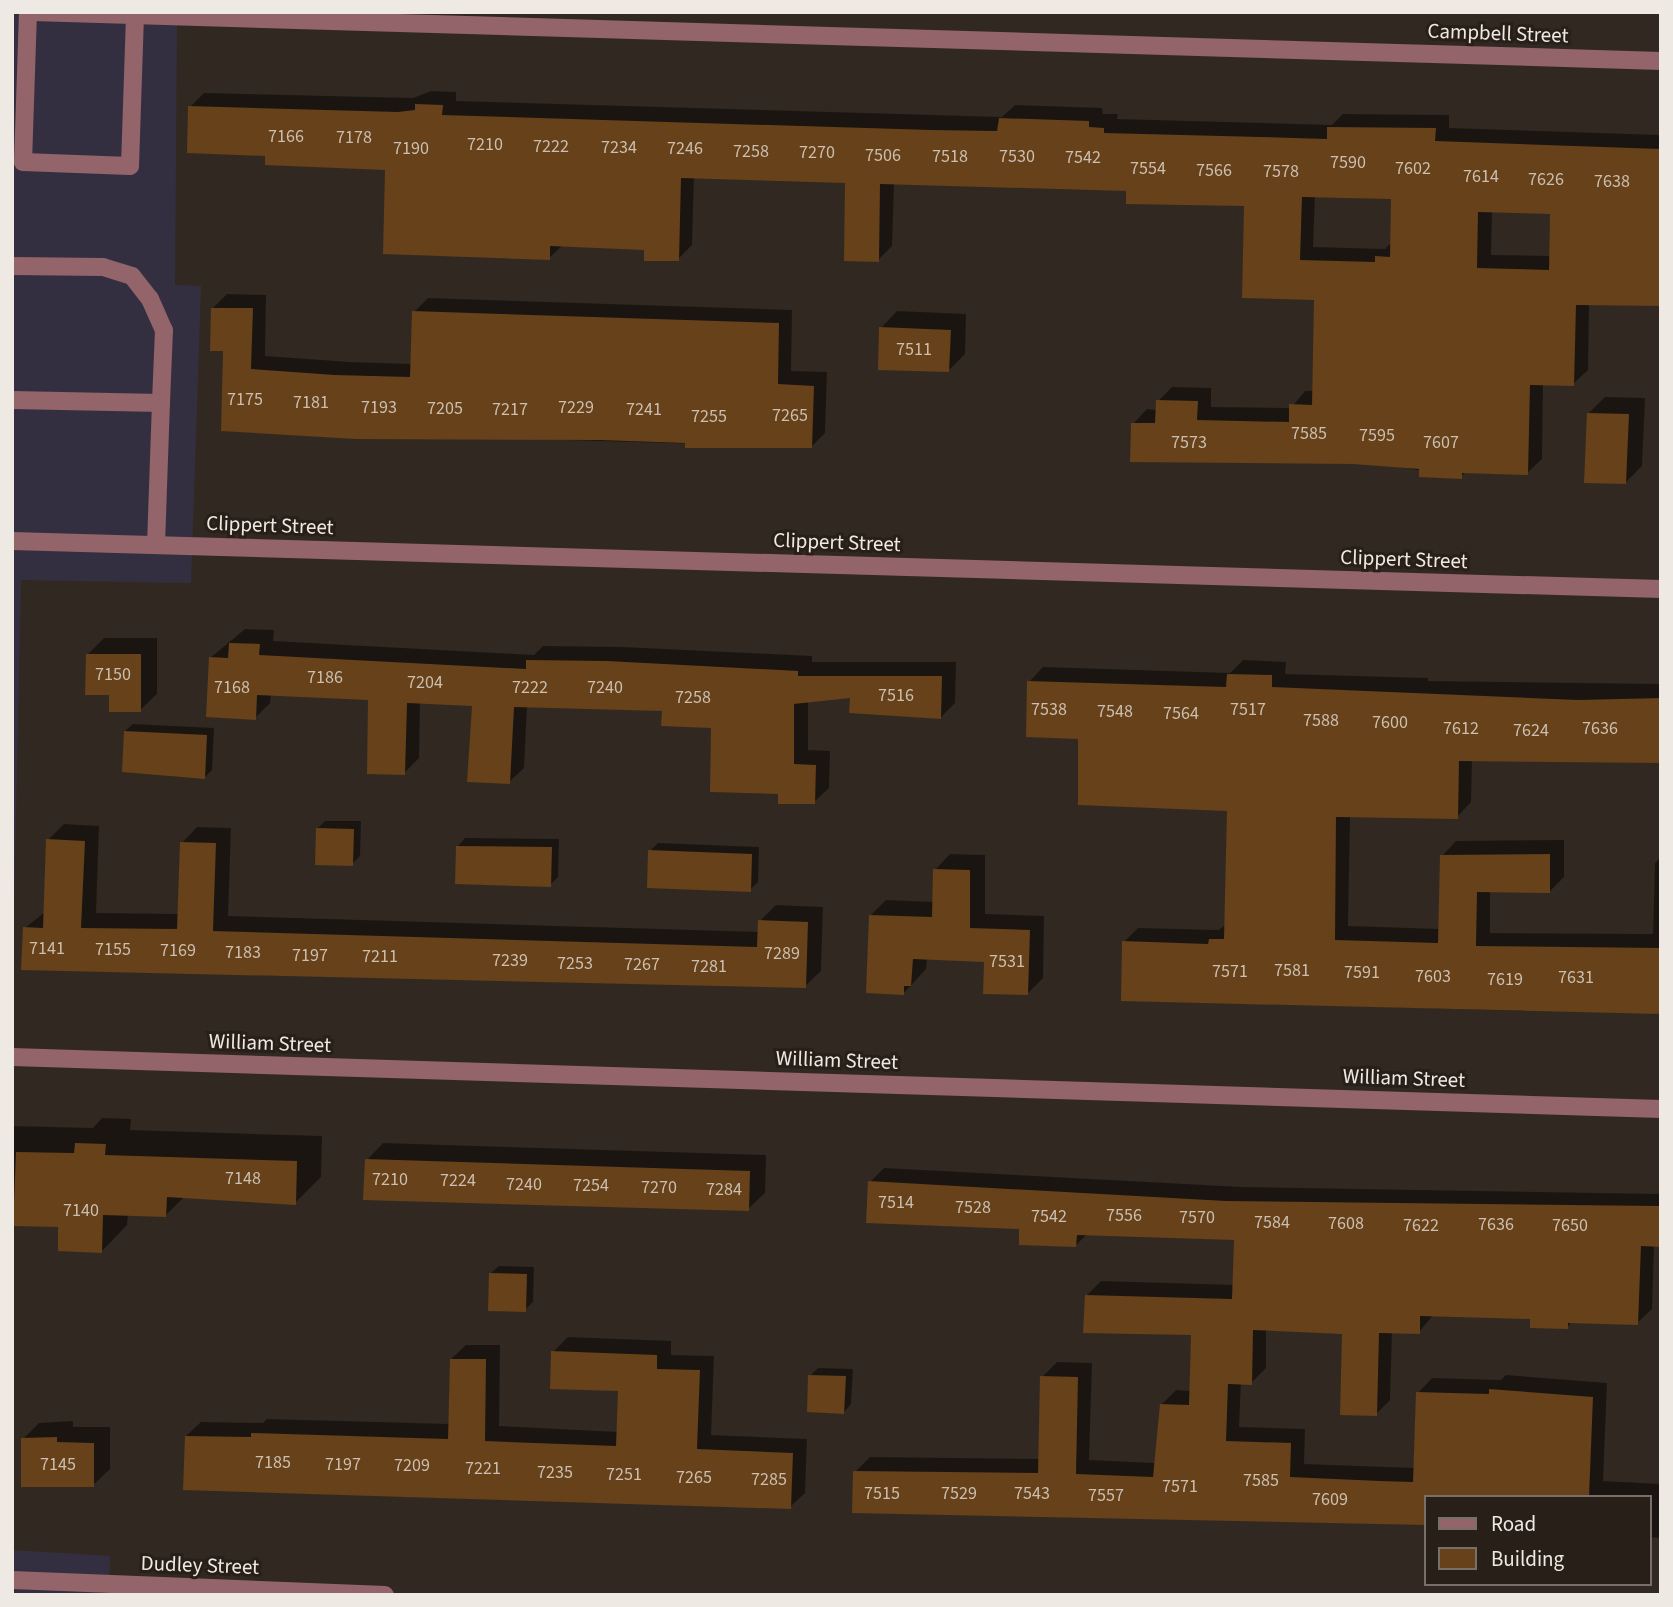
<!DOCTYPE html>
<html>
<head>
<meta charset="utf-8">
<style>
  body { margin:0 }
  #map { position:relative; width:1673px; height:1607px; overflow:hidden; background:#312921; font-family:"Source Sans 3",sans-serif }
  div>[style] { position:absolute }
  .commercial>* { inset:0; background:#342f40 }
  .shadow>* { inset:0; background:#0007 }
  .building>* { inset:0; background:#664119 }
  .minor>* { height:18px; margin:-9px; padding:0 9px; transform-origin:9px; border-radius:9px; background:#93646a }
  span { translate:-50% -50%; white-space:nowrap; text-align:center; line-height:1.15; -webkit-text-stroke:6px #281f18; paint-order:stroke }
  .number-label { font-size:18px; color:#ccbfb0 }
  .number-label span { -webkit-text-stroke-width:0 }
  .street-label { font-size:21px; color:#eee9e3 }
  .frame { position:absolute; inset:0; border:14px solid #eee9e3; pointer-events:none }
  .legend { position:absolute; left:1424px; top:1495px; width:228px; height:91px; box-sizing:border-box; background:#281f18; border:2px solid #777069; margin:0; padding:9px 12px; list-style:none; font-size:21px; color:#eee9e3 }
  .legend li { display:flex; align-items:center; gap:14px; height:35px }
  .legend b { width:35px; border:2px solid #777069 }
</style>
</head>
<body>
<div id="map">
  <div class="commercial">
    <div style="clip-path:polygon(12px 12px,177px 12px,175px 285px,201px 286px,191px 583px,21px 580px,12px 1001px)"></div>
    <div style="clip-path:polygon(12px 1550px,110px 1556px,109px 1595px,12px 1595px)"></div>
  </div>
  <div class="shadow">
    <div style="clip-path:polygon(evenodd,431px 91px,456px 92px,456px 101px,1002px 117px,1015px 105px,1102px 108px,1103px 114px,1118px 114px,1117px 119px,1332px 125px,1343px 114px,1449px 115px,1449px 128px,1661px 135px,1661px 305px,1589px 303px,1588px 370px,1573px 384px,1543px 384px,1542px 459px,1527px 473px,1466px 471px,1461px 477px,1133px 424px,1147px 409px,1157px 410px,1158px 401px,1172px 387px,1211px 388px,1211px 407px,1291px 408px,1305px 391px,1314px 391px,1316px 299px,1245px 205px,1128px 189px,894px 183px,892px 246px,878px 260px,847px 181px,694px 176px,692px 245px,678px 259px,646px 248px,563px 245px,549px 258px,387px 168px,267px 155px,190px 107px,204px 93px,413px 98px,431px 91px,1315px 195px,1393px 198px,1392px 242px,1385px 249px,1313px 247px,1315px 195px,431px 91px,1492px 211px,1551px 213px,1551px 256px,1491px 255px,1492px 211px)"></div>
    <div style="clip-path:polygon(227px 294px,266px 295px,265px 356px,350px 362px,412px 364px,414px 312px,428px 298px,792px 310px,791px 371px,827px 372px,825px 433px,811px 447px,223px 430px,225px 349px,213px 308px)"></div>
    <div style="clip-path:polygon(897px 311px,966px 314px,965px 354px,948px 371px,881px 328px)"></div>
    <div style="clip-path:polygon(1605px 397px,1645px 398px,1642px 466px,1626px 482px,1588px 414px)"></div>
    <div style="clip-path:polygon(245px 629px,274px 630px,273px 641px,534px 655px,543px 646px,623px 647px,812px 656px,812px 662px,956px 662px,955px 703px,940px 718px,852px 696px,808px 701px,808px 750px,830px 751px,829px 788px,814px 802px,780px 793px,713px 726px,664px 709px,527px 706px,524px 768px,509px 782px,474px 704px,420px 701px,419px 758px,404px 773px,370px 698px,271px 694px,270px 703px,255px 718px,210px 658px)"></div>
    <div style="clip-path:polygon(104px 638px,157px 638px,157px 694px,140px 710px,111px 693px,88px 654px)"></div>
    <div style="clip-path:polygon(1243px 660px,1286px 662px,1285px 674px,1428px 678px,1428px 681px,1661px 684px,1661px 762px,1472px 759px,1471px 802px,1457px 817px,1350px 816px,1348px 926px,1440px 929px,1442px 856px,1456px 841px,1564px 840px,1564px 877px,1549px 892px,1490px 891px,1490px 933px,1653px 934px,1655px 863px,1661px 857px,1661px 1010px,1529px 1007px,1525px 1011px,1122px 999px,1124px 942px,1138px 928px,1219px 930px,1225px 925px,1229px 809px,1080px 737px,1029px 682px,1043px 667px,1230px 673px)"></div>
    <div style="clip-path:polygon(133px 724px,214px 728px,212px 770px,204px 778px,170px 776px,125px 731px)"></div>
    <div style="clip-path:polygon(325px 821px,361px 821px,360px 856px,352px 864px,317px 829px)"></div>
    <div style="clip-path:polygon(64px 824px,99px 826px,96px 913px,179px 914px,182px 843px,197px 827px,231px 828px,228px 916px,760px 932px,760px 921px,776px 905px,823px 907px,821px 971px,805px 986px,25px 928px,45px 912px,48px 840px)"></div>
    <div style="clip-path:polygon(465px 838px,559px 839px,558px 877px,550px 885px,458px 846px)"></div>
    <div style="clip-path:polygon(658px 843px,759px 847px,758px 882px,750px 890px,650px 851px)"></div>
    <div style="clip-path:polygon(950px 854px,985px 855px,985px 914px,1044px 916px,1043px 978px,1028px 993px,986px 960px,927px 958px,926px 969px,904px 993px,870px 916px,886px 900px,934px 902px,935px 870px)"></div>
    <div style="clip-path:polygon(102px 1118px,131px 1119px,130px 1130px,322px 1136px,321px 1177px,295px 1203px,185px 1196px,166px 1215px,128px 1214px,127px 1225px,102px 1251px,60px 1226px,12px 1224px,12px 1126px,93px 1128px)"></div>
    <div style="clip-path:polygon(383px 1143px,766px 1155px,765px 1193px,748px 1209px,367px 1160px)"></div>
    <div style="clip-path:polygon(884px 1168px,1242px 1187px,1661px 1194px,1661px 1245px,1654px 1245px,1652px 1309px,1637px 1323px,1573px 1321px,1567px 1327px,1532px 1317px,1434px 1314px,1419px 1332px,1392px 1331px,1390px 1400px,1376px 1414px,1343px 1332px,1266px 1329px,1266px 1368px,1251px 1383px,1241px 1382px,1239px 1427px,1305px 1429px,1304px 1464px,1415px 1468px,1418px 1393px,1432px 1378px,1501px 1380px,1506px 1375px,1607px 1383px,1603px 1481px,1661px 1484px,1661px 1538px,1650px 1537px,1650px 1497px,1426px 1497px,1426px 1523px,854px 1512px,855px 1472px,870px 1457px,1040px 1459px,1042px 1377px,1057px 1362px,1092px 1363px,1089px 1460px,1156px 1463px,1162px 1404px,1176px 1390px,1191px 1391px,1193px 1333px,1086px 1296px,1101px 1281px,1235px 1285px,1236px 1238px,1087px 1234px,1076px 1245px,870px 1182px)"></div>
    <div style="clip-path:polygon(499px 1266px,534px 1267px,533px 1302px,525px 1310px,491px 1273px)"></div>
    <div style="clip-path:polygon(568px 1337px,671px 1341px,671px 1355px,714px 1356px,711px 1435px,807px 1439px,805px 1493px,790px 1507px,186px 1436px,201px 1422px,263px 1423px,267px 1419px,450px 1424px,451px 1359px,466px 1345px,500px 1345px,499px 1426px,619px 1432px,620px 1390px,553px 1352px)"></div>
    <div style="clip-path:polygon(818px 1368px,853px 1369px,851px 1404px,844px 1412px,810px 1376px)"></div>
    <div style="clip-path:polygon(73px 1421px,73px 1427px,110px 1427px,110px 1469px,93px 1485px,23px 1439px,39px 1423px)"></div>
  </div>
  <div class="building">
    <div style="clip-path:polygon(evenodd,415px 104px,443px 105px,442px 115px,931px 130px,997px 131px,999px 118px,1089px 121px,1089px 127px,1104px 128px,1104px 133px,1261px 137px,1327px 139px,1327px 127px,1436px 128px,1435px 141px,1661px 149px,1661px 306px,1576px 305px,1574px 386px,1530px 385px,1528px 475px,1462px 473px,1462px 479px,1419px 477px,1419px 469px,1353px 464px,1130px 462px,1131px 423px,1155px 423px,1156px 400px,1198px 401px,1197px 420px,1289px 422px,1289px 404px,1312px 405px,1314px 300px,1242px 298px,1244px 206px,1126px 204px,1126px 191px,880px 184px,879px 262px,844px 261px,845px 183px,681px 178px,679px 261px,644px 261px,644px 250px,550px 246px,550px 260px,383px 254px,385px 170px,265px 165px,265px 156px,187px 153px,188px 106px,398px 112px,415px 110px,415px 104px,1302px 197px,1391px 199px,1390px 257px,1375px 256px,1375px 262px,1300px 260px,1302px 197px,415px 104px,1478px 212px,1550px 214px,1549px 270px,1477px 268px,1478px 212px)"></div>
    <div style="clip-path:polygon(211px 308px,253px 308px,251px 369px,335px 375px,410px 377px,412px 311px,779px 323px,778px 384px,814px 386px,812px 448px,685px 448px,685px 443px,599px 440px,356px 439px,221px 431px,223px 351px,210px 351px)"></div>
    <div style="clip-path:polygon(879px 327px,951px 330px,949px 372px,878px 370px)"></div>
    <div style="clip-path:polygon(1587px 413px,1629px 414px,1626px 484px,1584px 483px)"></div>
    <div style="clip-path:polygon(229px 643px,260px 644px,259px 655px,526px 669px,526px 660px,607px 661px,798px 671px,798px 676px,942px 676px,941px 719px,849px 713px,850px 698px,794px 704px,794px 764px,816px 765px,815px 804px,778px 804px,778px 794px,710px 792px,711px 728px,661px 726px,662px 711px,514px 707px,510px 784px,467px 782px,472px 706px,407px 703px,405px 775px,367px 774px,368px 700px,257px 695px,256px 720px,206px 717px,209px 657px,228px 658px)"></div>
    <div style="clip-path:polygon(86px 654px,141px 654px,141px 712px,109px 712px,109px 695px,85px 695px)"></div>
    <div style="clip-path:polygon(1227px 674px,1272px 675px,1272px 687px,1578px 700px,1661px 698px,1661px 763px,1459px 761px,1458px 819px,1336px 817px,1335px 940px,1438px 943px,1440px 855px,1550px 854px,1550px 893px,1477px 892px,1476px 946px,1661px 948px,1661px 1014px,1121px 1001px,1122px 941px,1208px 944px,1209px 939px,1224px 939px,1227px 811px,1078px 805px,1078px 739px,1026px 737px,1027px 681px,1226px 687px)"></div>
    <div style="clip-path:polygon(124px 731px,207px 735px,205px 779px,122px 772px)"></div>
    <div style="clip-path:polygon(316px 828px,354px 829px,353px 866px,315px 865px)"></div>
    <div style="clip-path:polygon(46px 839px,85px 841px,81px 928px,177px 929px,180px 842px,216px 843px,213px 931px,757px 947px,758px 920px,808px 922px,806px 988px,21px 970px,23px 927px,43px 928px)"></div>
    <div style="clip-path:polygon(456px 846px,552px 847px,551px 887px,455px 884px)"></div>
    <div style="clip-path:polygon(648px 850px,752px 854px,751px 892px,647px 888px)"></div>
    <div style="clip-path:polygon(933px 869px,970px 870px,970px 928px,1030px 930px,1028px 995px,983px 994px,984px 962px,913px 959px,911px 986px,904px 986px,904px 995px,866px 993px,869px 915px,932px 917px)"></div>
    <div style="clip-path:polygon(75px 1143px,106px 1144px,105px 1155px,297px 1161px,296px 1205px,167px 1197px,166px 1217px,103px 1215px,102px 1253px,58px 1251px,58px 1227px,13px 1226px,16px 1152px,74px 1153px)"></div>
    <div style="clip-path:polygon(365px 1159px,750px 1171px,749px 1211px,363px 1200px)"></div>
    <div style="clip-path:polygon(868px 1181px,1226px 1201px,1661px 1206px,1661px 1247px,1641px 1246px,1638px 1325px,1568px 1323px,1568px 1329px,1530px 1328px,1530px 1319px,1420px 1316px,1420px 1334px,1379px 1333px,1377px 1416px,1340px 1415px,1342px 1334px,1253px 1330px,1252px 1385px,1228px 1384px,1226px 1441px,1291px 1443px,1290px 1477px,1380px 1481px,1413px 1482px,1416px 1392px,1489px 1394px,1489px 1389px,1593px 1397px,1589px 1497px,1426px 1497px,1426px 1525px,852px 1513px,853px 1471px,1038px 1473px,1040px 1376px,1078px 1377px,1076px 1474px,1153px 1477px,1160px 1404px,1189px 1405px,1191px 1335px,1083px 1333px,1085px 1295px,1232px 1299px,1234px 1240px,1077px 1235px,1076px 1247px,1019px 1245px,1019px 1229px,866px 1223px)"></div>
    <div style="clip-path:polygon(489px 1273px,527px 1274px,526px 1312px,488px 1311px)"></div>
    <div style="clip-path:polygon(551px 1351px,657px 1355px,657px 1369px,700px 1370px,697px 1449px,793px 1453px,791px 1509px,183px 1490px,185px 1436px,251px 1437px,251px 1433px,448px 1439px,450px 1359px,486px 1359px,485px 1441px,616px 1446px,618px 1391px,550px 1389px)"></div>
    <div style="clip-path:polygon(808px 1375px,846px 1376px,844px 1414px,807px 1412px)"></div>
    <div style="clip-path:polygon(57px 1437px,57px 1442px,94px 1443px,94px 1487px,21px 1487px,21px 1438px)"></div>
  </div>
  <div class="minor">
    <div style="left:28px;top:12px;width:150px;rotate:91.9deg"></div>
    <div style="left:23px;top:162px;width:107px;rotate:2.1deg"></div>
    <div style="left:130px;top:166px;width:151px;rotate:-88.1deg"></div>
    <div style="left:33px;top:12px;width:1629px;rotate:1.72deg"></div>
    <div style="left:12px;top:266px;width:91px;rotate:0.6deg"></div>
    <div style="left:103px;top:267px;width:30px;rotate:17deg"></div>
    <div style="left:132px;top:276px;width:29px;rotate:52deg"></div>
    <div style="left:150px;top:299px;width:34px;rotate:66deg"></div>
    <div style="left:164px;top:330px;width:73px;rotate:92.4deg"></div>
    <div style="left:161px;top:403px;width:149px;rotate:-178.8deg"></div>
    <div style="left:12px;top:541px;width:1650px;rotate:1.67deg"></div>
    <div style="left:156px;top:545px;width:142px;rotate:-88deg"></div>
    <div style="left:12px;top:1057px;width:1650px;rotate:1.81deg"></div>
    <div style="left:12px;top:1580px;width:373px;rotate:2.3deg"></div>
  </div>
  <div class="number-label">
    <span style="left:286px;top:137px">7166</span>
    <span style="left:354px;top:138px">7178</span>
    <span style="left:485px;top:145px">7210</span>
    <span style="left:551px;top:147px">7222</span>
    <span style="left:619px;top:148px">7234</span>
    <span style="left:411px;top:149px">7190</span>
    <span style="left:685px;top:149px">7246</span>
    <span style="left:751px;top:152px">7258</span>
    <span style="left:817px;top:153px">7270</span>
    <span style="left:883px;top:156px">7506</span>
    <span style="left:950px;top:157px">7518</span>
    <span style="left:1017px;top:157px">7530</span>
    <span style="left:1083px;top:158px">7542</span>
    <span style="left:1348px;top:163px">7590</span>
    <span style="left:1148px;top:169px">7554</span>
    <span style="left:1413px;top:169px">7602</span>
    <span style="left:1214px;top:171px">7566</span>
    <span style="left:1281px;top:172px">7578</span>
    <span style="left:1481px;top:177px">7614</span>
    <span style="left:1546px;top:180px">7626</span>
    <span style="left:1612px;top:182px">7638</span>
    <span style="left:914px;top:350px">7511</span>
    <span style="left:245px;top:400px">7175</span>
    <span style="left:311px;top:403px">7181</span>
    <span style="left:379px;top:408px">7193</span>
    <span style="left:576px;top:408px">7229</span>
    <span style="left:445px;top:409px">7205</span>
    <span style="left:510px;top:410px">7217</span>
    <span style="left:644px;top:410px">7241</span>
    <span style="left:790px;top:416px">7265</span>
    <span style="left:709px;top:417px">7255</span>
    <span style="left:1309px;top:434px">7585</span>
    <span style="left:1377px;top:436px">7595</span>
    <span style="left:1189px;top:443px">7573</span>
    <span style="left:1441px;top:443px">7607</span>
    <span style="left:113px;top:675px">7150</span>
    <span style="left:325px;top:678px">7186</span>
    <span style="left:425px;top:683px">7204</span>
    <span style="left:232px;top:688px">7168</span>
    <span style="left:530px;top:688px">7222</span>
    <span style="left:605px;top:688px">7240</span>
    <span style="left:896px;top:696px">7516</span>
    <span style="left:693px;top:698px">7258</span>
    <span style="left:1049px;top:710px">7538</span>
    <span style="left:1248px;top:710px">7517</span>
    <span style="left:1115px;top:712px">7548</span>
    <span style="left:1181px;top:714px">7564</span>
    <span style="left:1321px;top:721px">7588</span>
    <span style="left:1390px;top:723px">7600</span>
    <span style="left:1461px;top:729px">7612</span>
    <span style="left:1600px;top:729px">7636</span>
    <span style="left:1531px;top:731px">7624</span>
    <span style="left:47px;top:949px">7141</span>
    <span style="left:113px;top:950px">7155</span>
    <span style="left:178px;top:951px">7169</span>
    <span style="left:243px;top:953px">7183</span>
    <span style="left:782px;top:954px">7289</span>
    <span style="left:310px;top:956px">7197</span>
    <span style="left:380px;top:957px">7211</span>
    <span style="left:510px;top:961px">7239</span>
    <span style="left:1007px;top:962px">7531</span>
    <span style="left:575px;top:964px">7253</span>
    <span style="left:642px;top:965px">7267</span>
    <span style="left:709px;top:967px">7281</span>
    <span style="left:1292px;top:971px">7581</span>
    <span style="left:1230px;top:972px">7571</span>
    <span style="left:1362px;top:973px">7591</span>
    <span style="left:1433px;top:977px">7603</span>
    <span style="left:1576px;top:978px">7631</span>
    <span style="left:1505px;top:980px">7619</span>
    <span style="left:243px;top:1179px">7148</span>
    <span style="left:390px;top:1180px">7210</span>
    <span style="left:458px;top:1181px">7224</span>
    <span style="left:524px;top:1185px">7240</span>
    <span style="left:591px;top:1186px">7254</span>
    <span style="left:659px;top:1188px">7270</span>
    <span style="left:724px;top:1190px">7284</span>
    <span style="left:896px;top:1203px">7514</span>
    <span style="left:973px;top:1208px">7528</span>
    <span style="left:81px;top:1211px">7140</span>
    <span style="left:1124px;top:1216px">7556</span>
    <span style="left:1049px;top:1217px">7542</span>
    <span style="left:1197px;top:1218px">7570</span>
    <span style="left:1272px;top:1223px">7584</span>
    <span style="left:1346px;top:1224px">7608</span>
    <span style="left:1496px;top:1225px">7636</span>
    <span style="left:1421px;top:1226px">7622</span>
    <span style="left:1570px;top:1226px">7650</span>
    <span style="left:273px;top:1463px">7185</span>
    <span style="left:58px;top:1465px">7145</span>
    <span style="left:343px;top:1465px">7197</span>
    <span style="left:412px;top:1466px">7209</span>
    <span style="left:483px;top:1469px">7221</span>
    <span style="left:555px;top:1473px">7235</span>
    <span style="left:624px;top:1475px">7251</span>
    <span style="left:694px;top:1478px">7265</span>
    <span style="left:769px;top:1480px">7285</span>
    <span style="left:1261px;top:1481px">7585</span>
    <span style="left:1180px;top:1487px">7571</span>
    <span style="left:882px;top:1494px">7515</span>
    <span style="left:959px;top:1494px">7529</span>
    <span style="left:1032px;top:1494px">7543</span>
    <span style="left:1106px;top:1496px">7557</span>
    <span style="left:1330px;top:1500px">7609</span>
  </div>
  <div class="street-label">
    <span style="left:1498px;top:33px;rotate:2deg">Campbell Street</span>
    <span style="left:270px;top:525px;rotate:2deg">Clippert Street</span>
    <span style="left:837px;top:542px;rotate:2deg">Clippert Street</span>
    <span style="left:1404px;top:559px;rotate:2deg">Clippert Street</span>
    <span style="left:270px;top:1043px;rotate:2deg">William Street</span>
    <span style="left:837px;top:1060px;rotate:2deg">William Street</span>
    <span style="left:1404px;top:1078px;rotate:2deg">William Street</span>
    <span style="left:200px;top:1565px;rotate:2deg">Dudley Street</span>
  </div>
  <div class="frame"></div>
  <ul class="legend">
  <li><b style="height:9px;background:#93646a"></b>Road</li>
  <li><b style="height:19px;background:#664119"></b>Building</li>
  </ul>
</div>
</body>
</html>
